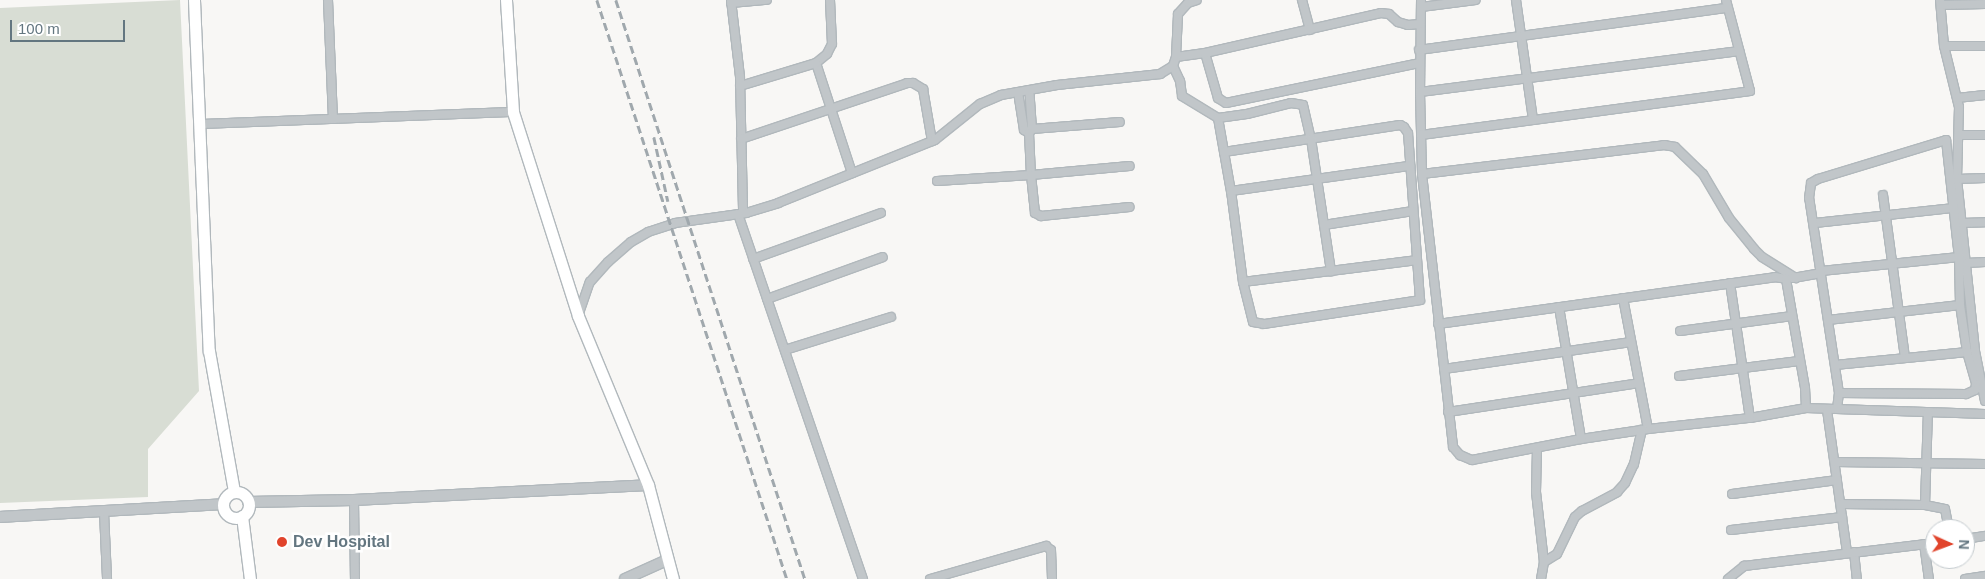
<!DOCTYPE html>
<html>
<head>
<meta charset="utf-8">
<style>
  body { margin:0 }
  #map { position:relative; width:1985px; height:579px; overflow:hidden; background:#f8f7f5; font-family:Arial,sans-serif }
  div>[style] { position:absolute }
  .green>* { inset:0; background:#d8ddd4 }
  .roads { filter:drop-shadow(1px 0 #b1b8bc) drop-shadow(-1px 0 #b1b8bc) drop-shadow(0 1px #b1b8bc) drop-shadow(0 -1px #b1b8bc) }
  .minor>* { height:8px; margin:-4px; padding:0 4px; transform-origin:4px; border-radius:4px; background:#c1c6c9 }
  .tertiary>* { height:10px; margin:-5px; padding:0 5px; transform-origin:5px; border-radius:5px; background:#c1c6c9 }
  .secondary>* { height:11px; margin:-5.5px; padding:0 5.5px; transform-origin:5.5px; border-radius:5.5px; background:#fff }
  .secondary>.ring { margin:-5.5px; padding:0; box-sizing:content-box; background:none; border:11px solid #fff; border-radius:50% }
  .rail>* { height:2.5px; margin-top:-1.25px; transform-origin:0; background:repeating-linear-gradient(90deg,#a0a8ad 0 8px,transparent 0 12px) }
  .dots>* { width:14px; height:14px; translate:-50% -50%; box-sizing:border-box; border:2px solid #fff; border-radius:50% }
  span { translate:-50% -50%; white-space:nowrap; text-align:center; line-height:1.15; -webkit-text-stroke:5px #fff; paint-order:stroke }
  .poi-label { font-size:16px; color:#637680; font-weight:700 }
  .left { translate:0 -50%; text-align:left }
  .north { position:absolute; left:1925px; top:519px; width:50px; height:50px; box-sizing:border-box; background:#fff; border:1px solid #c1c8cc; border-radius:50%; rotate:92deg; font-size:14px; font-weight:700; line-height:20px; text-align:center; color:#637680 }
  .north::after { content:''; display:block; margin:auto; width:18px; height:22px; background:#e1442c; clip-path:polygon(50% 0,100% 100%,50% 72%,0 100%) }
  .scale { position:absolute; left:10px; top:20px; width:115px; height:22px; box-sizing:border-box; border:2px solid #637680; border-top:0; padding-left:6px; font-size:15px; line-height:18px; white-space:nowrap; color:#637680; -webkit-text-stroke:4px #fff; paint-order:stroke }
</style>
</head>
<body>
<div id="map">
  <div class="green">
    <div style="clip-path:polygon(180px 0,199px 391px,148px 449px,148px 497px,0 503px,0 8px)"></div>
  </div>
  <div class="roads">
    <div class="minor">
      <div style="left:328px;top:0;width:119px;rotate:87.6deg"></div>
      <div style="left:731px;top:0;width:78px;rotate:83.3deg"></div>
      <div style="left:740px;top:77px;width:136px;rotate:88.7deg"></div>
      <div style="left:830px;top:0;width:44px;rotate:87.4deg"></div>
      <div style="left:832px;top:44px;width:11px;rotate:117deg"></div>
      <div style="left:827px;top:54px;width:14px;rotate:141deg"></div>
      <div style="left:816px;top:63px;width:116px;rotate:71.9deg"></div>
      <div style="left:1302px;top:0;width:31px;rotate:75deg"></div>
      <div style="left:1421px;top:0;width:92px;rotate:90.6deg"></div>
      <div style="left:1420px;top:92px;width:82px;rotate:88.6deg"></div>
      <div style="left:1422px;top:174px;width:275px;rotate:83.5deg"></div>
      <div style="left:1453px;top:447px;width:11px;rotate:49deg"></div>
      <div style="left:1460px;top:455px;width:13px;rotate:23deg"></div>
      <div style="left:1472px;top:460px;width:111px;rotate:-10.9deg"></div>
      <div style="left:1581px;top:439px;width:68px;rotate:-8.5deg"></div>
      <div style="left:1648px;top:429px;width:103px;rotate:-6.2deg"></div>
      <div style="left:1750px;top:418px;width:57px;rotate:-10.1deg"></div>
      <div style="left:1806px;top:408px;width:179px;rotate:1.9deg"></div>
      <div style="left:1516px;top:0;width:121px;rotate:81.9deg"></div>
      <div style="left:1940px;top:0;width:46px;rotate:85deg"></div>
      <div style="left:1944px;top:46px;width:63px;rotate:76.2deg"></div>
      <div style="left:1959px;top:107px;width:72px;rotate:91.6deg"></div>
      <div style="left:1957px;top:179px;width:173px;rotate:84deg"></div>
      <div style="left:1975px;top:351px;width:51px;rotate:78.7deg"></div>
      <div style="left:731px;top:3px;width:36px;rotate:-5deg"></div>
      <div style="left:1941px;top:5px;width:44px;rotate:-1.3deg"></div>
      <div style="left:1421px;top:7px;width:55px;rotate:-7.3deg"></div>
      <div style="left:1944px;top:46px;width:41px"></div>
      <div style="left:1419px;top:50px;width:311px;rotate:-7.8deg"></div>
      <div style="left:1205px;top:53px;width:47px;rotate:73.9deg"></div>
      <div style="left:1218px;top:98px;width:9px;rotate:32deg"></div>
      <div style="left:1226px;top:103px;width:197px;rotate:-11.7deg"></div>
      <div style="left:1176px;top:57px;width:29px;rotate:-8deg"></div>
      <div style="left:1205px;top:53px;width:180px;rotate:-12.8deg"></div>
      <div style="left:1381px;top:13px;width:8px;rotate:7deg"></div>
      <div style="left:1389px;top:14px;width:12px;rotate:42deg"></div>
      <div style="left:1398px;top:22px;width:10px;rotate:17deg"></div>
      <div style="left:1408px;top:25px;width:12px;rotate:-5deg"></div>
      <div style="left:1173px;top:66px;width:17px;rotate:65deg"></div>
      <div style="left:1180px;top:81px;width:15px;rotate:82deg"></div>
      <div style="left:1182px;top:96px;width:42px;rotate:31.4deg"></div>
      <div style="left:1218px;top:118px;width:35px;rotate:80deg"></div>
      <div style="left:1224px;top:152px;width:40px;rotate:80deg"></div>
      <div style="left:1231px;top:191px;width:92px;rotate:82.5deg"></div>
      <div style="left:1243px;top:282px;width:41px;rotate:76deg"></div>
      <div style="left:1253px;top:322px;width:11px;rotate:10deg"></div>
      <div style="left:1264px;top:324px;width:158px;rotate:-8.7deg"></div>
      <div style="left:1420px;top:300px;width:167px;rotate:-94.1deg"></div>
      <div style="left:1408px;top:133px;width:7px;rotate:-124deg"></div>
      <div style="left:1404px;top:127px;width:4px;rotate:-153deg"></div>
      <div style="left:1400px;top:125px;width:178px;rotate:171.3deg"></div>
      <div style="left:740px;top:86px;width:79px;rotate:-16.8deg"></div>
      <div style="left:1018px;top:92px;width:38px;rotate:81deg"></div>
      <div style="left:1024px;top:130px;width:6px;rotate:31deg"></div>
      <div style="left:1029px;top:133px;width:5px;rotate:-53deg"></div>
      <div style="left:1032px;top:129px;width:39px;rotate:-94deg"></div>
      <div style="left:1420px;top:92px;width:322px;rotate:-7.3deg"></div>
      <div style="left:1957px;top:98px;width:28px;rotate:-6deg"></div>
      <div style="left:1218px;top:118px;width:29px;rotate:-8deg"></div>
      <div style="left:1247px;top:114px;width:45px;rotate:-14deg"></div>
      <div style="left:1291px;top:103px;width:12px;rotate:9deg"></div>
      <div style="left:1303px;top:105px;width:35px;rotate:77deg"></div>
      <div style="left:1311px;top:139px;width:134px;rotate:81.4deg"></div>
      <div style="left:199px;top:124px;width:314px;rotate:-2.2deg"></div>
      <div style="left:1032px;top:129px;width:88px;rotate:-4.5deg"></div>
      <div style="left:1029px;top:133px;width:42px;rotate:87.3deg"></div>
      <div style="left:1031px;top:175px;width:99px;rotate:-5.2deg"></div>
      <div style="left:1421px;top:135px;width:332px;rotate:-7.6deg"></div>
      <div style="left:1750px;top:91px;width:94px;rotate:-104.8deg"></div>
      <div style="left:1959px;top:135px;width:26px"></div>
      <div style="left:741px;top:139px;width:175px;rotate:-18.6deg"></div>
      <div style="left:907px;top:83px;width:6px"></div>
      <div style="left:913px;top:83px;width:12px;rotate:31deg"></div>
      <div style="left:923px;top:89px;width:53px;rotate:80.2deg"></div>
      <div style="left:1422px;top:174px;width:244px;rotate:-6.8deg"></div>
      <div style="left:1664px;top:145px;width:11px;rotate:10deg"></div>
      <div style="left:1675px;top:147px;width:39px;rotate:44deg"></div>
      <div style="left:1703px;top:174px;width:51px;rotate:59.4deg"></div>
      <div style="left:1729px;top:218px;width:40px;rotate:51deg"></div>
      <div style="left:1754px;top:249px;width:11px;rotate:45deg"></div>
      <div style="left:1762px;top:257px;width:40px;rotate:32deg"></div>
      <div style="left:1957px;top:179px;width:28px;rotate:-2deg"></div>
      <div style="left:937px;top:181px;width:94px;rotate:-3.7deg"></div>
      <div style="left:1031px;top:175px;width:38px;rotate:84deg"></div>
      <div style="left:1035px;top:213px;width:7px;rotate:27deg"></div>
      <div style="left:1041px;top:216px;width:89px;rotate:-5.8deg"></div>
      <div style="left:1231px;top:191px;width:181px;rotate:-8deg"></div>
      <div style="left:1883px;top:195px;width:164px;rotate:82.3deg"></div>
      <div style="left:738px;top:214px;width:386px;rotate:71.1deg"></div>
      <div style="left:1815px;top:223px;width:140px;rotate:-6.2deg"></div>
      <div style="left:1962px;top:223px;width:23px;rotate:-2deg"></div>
      <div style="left:1324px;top:225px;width:90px;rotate:-8.9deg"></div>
      <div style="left:753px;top:259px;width:136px;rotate:-19.8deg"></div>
      <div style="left:1966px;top:263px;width:19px;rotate:-3deg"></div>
      <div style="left:1821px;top:271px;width:139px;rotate:-5.8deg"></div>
      <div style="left:1793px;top:278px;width:29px;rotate:-10deg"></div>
      <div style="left:1243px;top:282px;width:174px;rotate:-7.2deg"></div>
      <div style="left:1730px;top:283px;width:136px;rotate:81.6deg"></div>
      <div style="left:1623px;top:298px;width:133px;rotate:79.2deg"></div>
      <div style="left:767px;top:299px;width:123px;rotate:-19.9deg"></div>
      <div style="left:1559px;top:307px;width:134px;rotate:80.5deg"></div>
      <div style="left:578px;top:316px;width:36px;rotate:-71deg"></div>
      <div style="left:590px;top:282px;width:27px;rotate:-48deg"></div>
      <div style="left:608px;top:262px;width:30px;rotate:-41deg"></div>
      <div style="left:631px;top:242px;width:20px;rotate:-30deg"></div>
      <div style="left:648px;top:232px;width:28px;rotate:-18deg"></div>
      <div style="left:675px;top:223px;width:72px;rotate:-8deg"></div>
      <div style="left:746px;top:213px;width:34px;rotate:-17deg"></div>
      <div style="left:778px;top:203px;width:169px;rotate:-21.9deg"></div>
      <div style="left:935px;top:140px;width:58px;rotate:-38.7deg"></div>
      <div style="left:980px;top:104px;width:23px;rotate:-23deg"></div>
      <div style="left:1001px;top:95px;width:57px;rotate:-10.1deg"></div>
      <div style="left:1057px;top:85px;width:104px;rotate:-6.1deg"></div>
      <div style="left:1160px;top:74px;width:15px;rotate:-32deg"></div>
      <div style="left:1173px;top:66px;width:9px;rotate:-72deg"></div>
      <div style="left:1176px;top:57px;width:43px;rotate:-87.3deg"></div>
      <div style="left:1178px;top:14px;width:15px;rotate:-48deg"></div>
      <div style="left:1188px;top:3px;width:9px;rotate:-18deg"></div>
      <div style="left:1828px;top:320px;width:133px;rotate:-6.5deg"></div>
      <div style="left:1438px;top:324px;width:340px;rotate:-7.9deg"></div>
      <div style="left:1775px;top:277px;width:11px;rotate:10deg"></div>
      <div style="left:1786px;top:279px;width:111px;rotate:80.1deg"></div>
      <div style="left:1805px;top:388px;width:20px;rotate:87deg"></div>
      <div style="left:1680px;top:331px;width:113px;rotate:-7.6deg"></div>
      <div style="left:785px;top:350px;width:111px;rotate:-17.3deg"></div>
      <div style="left:1835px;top:365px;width:133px;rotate:-5.6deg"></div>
      <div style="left:1444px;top:369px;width:189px;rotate:-8.2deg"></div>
      <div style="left:1679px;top:376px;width:121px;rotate:-7.1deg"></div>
      <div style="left:1837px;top:409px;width:16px;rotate:-83deg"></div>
      <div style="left:1839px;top:393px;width:197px;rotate:-98.7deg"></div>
      <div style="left:1809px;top:198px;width:15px;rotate:-82deg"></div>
      <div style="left:1811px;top:183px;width:8px;rotate:-30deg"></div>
      <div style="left:1818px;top:179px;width:134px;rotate:-16.9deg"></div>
      <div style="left:1946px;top:140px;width:118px;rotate:83.7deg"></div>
      <div style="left:1959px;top:257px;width:48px;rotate:88.8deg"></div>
      <div style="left:1960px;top:305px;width:48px;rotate:81.5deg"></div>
      <div style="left:1967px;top:352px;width:33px;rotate:74deg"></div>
      <div style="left:1976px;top:384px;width:6px;rotate:99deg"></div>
      <div style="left:1975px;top:390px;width:10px;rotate:156deg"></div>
      <div style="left:1966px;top:394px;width:127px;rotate:-179.5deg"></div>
      <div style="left:1827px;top:410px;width:143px;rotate:82deg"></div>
      <div style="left:1448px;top:412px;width:193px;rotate:-8.6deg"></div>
      <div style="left:1537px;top:448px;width:44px;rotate:91.3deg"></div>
      <div style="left:1536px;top:492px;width:70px;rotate:83.5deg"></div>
      <div style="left:1544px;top:562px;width:17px;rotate:100deg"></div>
      <div style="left:1835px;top:462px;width:150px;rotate:0.8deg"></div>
      <div style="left:1732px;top:494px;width:106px;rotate:-7.6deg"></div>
      <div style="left:354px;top:500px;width:79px;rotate:89.3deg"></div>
      <div style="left:1841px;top:504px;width:84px;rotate:0.7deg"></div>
      <div style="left:1925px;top:505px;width:93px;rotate:-88.2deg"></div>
      <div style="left:1925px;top:505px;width:20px;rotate:11deg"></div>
      <div style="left:1945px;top:509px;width:20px;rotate:79deg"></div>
      <div style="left:104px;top:512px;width:67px;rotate:87.4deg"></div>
      <div style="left:1731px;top:530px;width:112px;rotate:-6.7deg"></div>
      <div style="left:1965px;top:539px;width:20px;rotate:-9deg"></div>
      <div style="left:1924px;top:544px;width:35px;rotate:82deg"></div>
      <div style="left:1854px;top:552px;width:27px;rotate:84deg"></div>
      <div style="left:1544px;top:562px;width:15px;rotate:-32deg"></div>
      <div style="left:1557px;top:554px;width:41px;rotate:-64.1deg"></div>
      <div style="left:1575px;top:517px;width:9px;rotate:-41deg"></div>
      <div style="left:1582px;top:511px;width:40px;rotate:-28deg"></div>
      <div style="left:1617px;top:492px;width:12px;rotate:-48deg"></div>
      <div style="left:1625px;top:483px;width:21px;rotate:-65deg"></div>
      <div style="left:1634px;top:464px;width:35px;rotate:-77deg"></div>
      <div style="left:930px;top:579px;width:121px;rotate:-15.9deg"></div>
      <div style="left:1046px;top:546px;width:6px;rotate:39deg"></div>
      <div style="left:1051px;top:550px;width:29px;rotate:88deg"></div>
      <div style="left:1728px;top:579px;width:21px;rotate:-39deg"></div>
      <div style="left:1744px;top:566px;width:192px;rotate:-6.9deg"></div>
      <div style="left:1965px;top:579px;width:20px;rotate:-9deg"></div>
    </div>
    <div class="tertiary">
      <div style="left:248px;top:502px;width:106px;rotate:-1.1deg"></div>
      <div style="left:354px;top:500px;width:294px;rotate:-2.9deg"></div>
      <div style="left:0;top:517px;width:223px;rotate:-3.3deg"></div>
      <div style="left:625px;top:579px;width:46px;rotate:-24.3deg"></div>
    </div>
    <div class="secondary">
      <div style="left:194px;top:0;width:351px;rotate:87.6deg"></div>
      <div style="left:209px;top:351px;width:143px;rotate:79.9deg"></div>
      <div style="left:506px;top:0;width:112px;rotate:86.4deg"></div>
      <div style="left:513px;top:112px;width:214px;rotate:72.3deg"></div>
      <div style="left:578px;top:316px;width:183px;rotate:67.5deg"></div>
      <div style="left:648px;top:485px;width:97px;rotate:75.1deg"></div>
      <div class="ring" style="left:223px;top:492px;width:15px;height:15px"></div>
      <div style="left:242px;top:516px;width:64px;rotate:82.8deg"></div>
    </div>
  </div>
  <div class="rail">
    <div style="left:597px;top:0;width:609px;rotate:71.83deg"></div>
    <div style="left:616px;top:0;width:609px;rotate:71.92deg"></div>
    <div style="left:654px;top:137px;width:66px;rotate:77.7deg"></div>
  </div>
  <div class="dots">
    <div style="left:282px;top:542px;background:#e1442c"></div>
  </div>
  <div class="poi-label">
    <span class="left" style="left:293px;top:542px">Dev Hospital</span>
  </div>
  <div class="north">N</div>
  <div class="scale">100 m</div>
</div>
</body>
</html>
